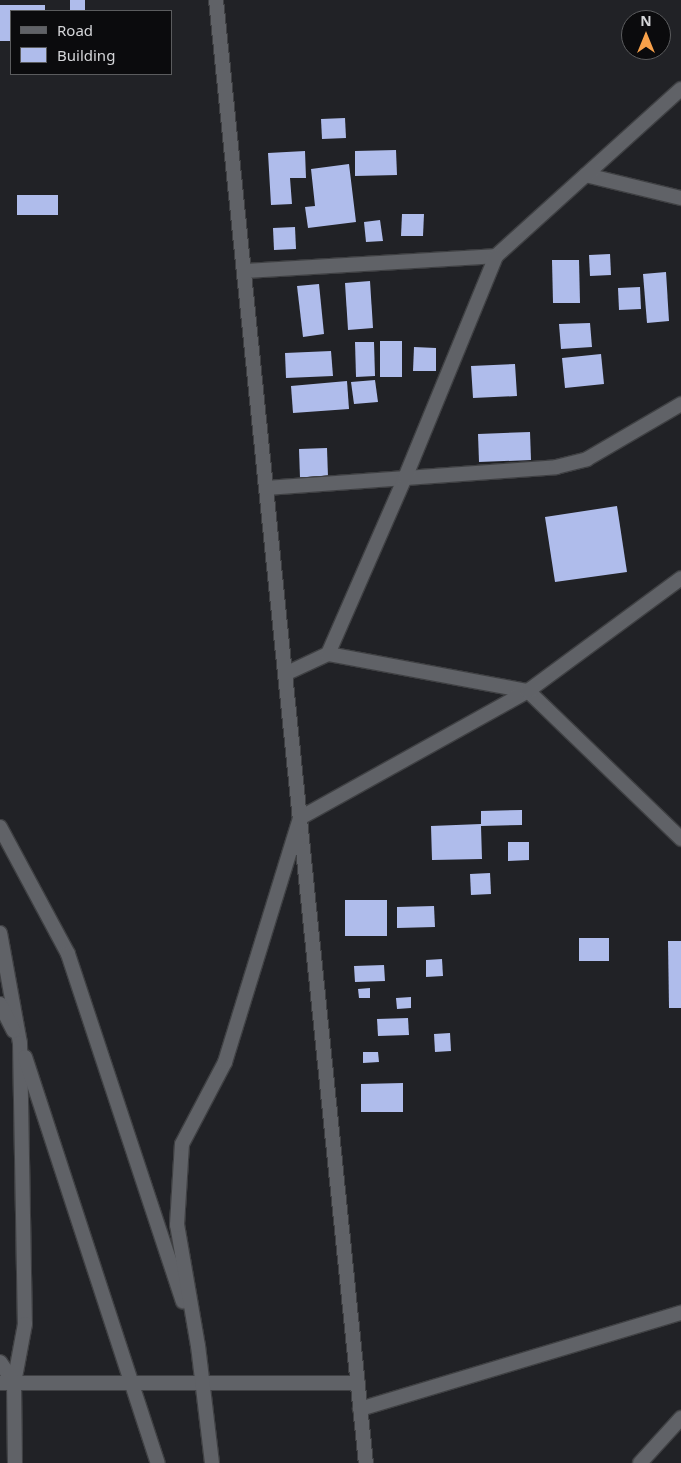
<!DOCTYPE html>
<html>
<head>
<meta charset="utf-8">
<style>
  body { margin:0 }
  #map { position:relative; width:681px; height:1463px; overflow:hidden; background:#212226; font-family:"Noto Sans",sans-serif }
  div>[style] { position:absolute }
  .building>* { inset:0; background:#afbceb }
  .roads { filter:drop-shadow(1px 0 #3f4043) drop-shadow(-1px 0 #3f4043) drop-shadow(0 1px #3f4043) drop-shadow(0 -1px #3f4043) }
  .minor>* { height:14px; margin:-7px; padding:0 7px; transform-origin:7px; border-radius:7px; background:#606267 }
  .tertiary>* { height:14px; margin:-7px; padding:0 7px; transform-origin:7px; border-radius:7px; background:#606267 }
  span { translate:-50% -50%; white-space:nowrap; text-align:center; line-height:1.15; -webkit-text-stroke:5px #0b0b0d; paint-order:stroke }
  .legend { position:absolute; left:10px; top:10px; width:162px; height:65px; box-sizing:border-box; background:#0b0b0d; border:1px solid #5b5c5e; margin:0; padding:6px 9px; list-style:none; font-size:15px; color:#d4d5d8 }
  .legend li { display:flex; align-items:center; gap:10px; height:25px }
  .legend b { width:25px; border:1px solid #5b5c5e }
  .north { position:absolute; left:621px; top:10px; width:50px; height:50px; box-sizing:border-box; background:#0b0b0d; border:1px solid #5b5c5e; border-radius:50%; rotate:0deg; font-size:14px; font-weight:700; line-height:20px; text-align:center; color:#d4d5d8 }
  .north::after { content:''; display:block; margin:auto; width:18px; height:22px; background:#f8a14a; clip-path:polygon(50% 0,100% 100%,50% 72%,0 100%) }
</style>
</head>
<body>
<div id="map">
  <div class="building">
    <div style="clip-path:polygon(70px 0,85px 0,85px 10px,70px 10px)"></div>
    <div style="clip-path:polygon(0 5px,45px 5px,45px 11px,11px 11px,11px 41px,0 41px)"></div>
    <div style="clip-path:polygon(345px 118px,346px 138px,322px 139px,321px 119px)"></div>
    <div style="clip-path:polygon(396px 150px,397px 175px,355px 176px,355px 151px)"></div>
    <div style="clip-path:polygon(305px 151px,306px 178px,290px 178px,292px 204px,271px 205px,268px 153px)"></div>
    <div style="clip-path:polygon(349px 164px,356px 222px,308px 228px,305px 207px,315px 206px,311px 169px)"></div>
    <div style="clip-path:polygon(17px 195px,58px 195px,58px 215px,17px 215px)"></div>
    <div style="clip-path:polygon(402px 214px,424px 214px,423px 236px,401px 236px)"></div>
    <div style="clip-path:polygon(380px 220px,383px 241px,366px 242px,364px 222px)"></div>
    <div style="clip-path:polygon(295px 227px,296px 249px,274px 250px,273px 228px)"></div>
    <div style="clip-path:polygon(610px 254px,611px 275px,590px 276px,589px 255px)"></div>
    <div style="clip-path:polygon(552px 260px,579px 260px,580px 303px,553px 303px)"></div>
    <div style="clip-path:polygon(666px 272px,669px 321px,647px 323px,643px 274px)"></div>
    <div style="clip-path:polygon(370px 281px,373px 328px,348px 330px,345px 283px)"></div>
    <div style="clip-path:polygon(319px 284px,324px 334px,303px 337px,297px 286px)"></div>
    <div style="clip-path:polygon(640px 287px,641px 309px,619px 310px,618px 288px)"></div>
    <div style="clip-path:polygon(590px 323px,592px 347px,561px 349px,559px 324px)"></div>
    <div style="clip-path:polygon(380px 341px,402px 341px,402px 377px,380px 377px)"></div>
    <div style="clip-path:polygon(355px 342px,374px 342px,375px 376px,356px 377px)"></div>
    <div style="clip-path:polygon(414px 347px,436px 348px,436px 371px,413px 371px)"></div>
    <div style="clip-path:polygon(331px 351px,333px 376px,286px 378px,285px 353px)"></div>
    <div style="clip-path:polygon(601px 354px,604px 384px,565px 388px,562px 358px)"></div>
    <div style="clip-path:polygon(515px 364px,517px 396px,473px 398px,471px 366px)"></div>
    <div style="clip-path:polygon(375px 380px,378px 402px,354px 404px,351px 382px)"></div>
    <div style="clip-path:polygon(347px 381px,349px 409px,293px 413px,291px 386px)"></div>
    <div style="clip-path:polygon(530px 432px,531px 460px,479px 462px,478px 434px)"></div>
    <div style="clip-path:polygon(327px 448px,328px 477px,300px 478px,299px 449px)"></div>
    <div style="clip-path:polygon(617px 506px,627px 572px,555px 582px,545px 517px)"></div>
    <div style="clip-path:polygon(522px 810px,522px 825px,481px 826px,482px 859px,432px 860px,431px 826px,481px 824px,481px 811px)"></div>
    <div style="clip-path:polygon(508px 842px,529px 842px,529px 860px,508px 861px)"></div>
    <div style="clip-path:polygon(490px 873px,491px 894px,471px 895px,470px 874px)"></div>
    <div style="clip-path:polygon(345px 900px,387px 900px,387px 936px,345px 936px)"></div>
    <div style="clip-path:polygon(434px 906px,435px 927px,397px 928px,397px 907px)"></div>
    <div style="clip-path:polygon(579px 938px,609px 938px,609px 961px,579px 961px)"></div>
    <div style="clip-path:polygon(668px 941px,681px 941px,681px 1008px,669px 1008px)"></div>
    <div style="clip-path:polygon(442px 959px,443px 976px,426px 977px,426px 960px)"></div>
    <div style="clip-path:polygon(384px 965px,385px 981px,355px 982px,354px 966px)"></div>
    <div style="clip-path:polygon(370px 988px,370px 998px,359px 998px,358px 989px)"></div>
    <div style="clip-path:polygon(411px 997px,411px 1008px,397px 1009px,396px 998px)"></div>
    <div style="clip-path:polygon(408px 1018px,409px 1035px,378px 1036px,377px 1019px)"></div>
    <div style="clip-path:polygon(450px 1033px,451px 1051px,435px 1052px,434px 1034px)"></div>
    <div style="clip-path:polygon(363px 1052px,378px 1052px,379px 1062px,363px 1063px)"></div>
    <div style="clip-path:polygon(403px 1083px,403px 1112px,361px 1112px,361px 1084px)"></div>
  </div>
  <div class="roads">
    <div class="minor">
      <div style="left:586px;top:175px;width:98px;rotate:13.6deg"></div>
      <div style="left:244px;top:271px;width:252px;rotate:-3.4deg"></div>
      <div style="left:496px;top:256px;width:249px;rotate:-42.1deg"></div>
      <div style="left:266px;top:488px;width:291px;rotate:-4.1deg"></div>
      <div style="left:556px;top:467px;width:32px;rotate:-14deg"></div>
      <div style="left:587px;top:459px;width:109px;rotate:-30.3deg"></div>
      <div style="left:328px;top:654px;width:192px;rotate:-66.4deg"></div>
      <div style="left:405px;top:478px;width:240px;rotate:-67.7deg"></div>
      <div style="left:285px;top:674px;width:47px;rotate:-24.9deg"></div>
      <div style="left:328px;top:654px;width:203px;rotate:10.5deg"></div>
      <div style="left:528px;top:691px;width:213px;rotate:44deg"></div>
      <div style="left:0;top:827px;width:144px;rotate:61.8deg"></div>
      <div style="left:68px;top:954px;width:366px;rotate:71.7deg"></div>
      <div style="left:0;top:933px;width:112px;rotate:79.7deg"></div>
      <div style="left:20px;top:1043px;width:281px;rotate:89deg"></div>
      <div style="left:25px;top:1324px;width:60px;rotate:100.6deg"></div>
      <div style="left:14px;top:1383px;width:80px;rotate:89.3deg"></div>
      <div style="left:0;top:1004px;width:30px;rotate:63deg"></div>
      <div style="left:25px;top:1057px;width:427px;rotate:71.9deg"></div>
      <div style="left:0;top:1362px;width:25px;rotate:56deg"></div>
      <div style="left:0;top:1383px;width:358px"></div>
      <div style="left:360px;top:1409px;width:335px;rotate:-16.7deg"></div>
      <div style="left:212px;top:1463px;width:118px;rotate:-96.8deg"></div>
      <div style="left:198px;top:1346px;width:123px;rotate:-99.8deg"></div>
      <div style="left:177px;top:1225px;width:81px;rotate:-86.5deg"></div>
      <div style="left:182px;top:1144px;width:93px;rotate:-62.3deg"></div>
      <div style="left:225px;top:1062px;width:255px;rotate:-72.9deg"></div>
      <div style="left:300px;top:818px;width:261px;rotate:-29.1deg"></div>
      <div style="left:528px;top:691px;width:190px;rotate:-36.4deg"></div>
      <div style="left:640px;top:1463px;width:61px;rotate:-47.7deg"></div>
    </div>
    <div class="tertiary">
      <div style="left:216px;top:0;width:1471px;rotate:84.15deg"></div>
    </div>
  </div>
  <ul class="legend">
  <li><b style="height:6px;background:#606267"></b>Road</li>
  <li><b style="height:14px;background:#afbceb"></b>Building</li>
  </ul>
  <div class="north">N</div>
</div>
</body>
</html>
